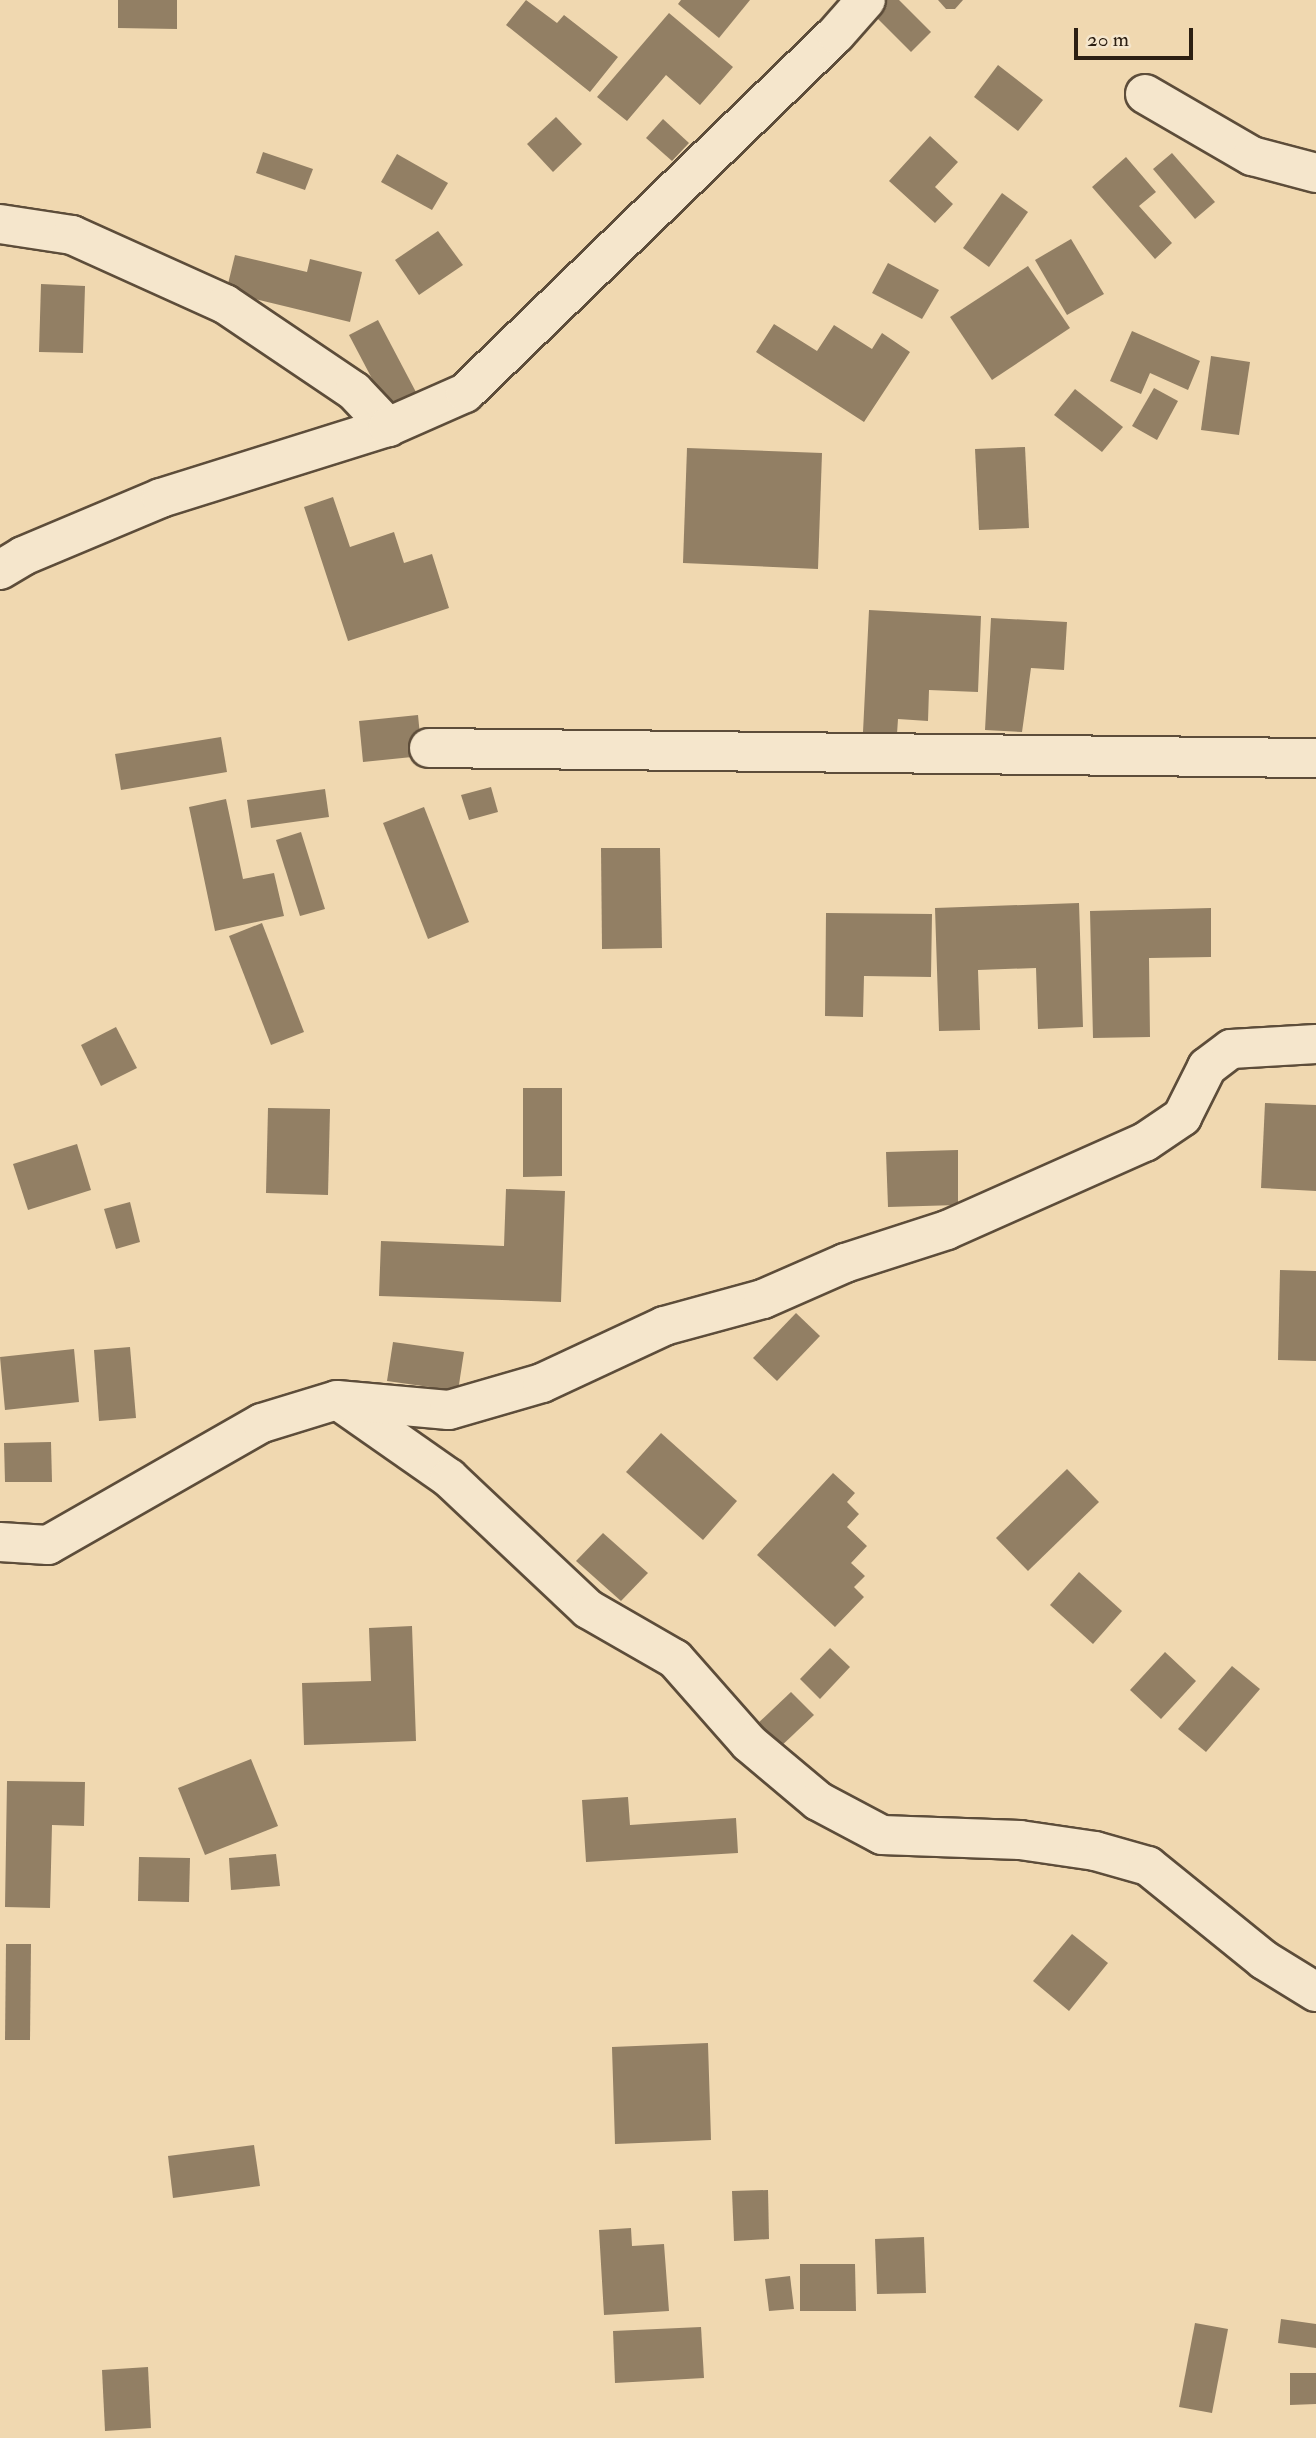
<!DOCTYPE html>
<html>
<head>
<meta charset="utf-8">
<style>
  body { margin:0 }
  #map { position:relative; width:1316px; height:2438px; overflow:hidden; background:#f0d8b0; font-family:"IM FELL Double Pica",serif }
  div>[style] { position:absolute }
  .building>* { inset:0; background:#927f64 }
  .roads { filter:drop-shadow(2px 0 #5d4d3a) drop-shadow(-2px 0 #5d4d3a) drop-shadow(0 2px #5d4d3a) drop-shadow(0 -2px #5d4d3a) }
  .minor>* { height:38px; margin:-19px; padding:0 19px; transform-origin:19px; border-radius:19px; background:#f5e6cc }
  span { translate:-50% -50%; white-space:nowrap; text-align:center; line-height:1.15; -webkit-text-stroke:5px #f5e6cc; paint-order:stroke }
  .scale { position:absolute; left:1074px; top:28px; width:119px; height:32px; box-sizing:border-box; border:4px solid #2c1f12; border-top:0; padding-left:9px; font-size:21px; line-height:24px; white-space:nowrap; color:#2c1f12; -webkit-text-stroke:5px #f5e6cc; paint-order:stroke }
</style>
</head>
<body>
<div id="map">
  <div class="building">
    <div style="clip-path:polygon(118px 0,177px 0,177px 29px,118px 28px)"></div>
    <div style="clip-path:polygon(526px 0,557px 23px,564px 15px,618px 57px,590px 92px,506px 25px)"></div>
    <div style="clip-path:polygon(681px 0,750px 0,719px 38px,678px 4px)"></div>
    <div style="clip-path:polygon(878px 0,899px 0,931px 32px,911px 52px,868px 9px)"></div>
    <div style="clip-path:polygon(938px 0,963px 0,955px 9px,946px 9px)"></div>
    <div style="clip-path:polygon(669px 13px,733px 67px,700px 105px,666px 75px,627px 121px,597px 97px)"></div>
    <div style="clip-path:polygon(998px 65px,1043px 100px,1018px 131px,974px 97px)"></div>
    <div style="clip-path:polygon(556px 117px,582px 144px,553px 172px,527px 144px)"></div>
    <div style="clip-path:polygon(663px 119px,689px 143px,672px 161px,646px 138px)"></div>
    <div style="clip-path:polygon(930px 136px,958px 162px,935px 187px,953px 204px,935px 223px,889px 181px)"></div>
    <div style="clip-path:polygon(263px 152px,313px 169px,305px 190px,256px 173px)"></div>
    <div style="clip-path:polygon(1172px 153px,1215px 202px,1195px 219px,1153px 169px)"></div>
    <div style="clip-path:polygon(397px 154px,448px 183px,432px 210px,381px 182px)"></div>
    <div style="clip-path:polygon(1126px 157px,1156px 192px,1139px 206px,1172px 243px,1155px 259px,1092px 187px)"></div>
    <div style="clip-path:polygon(1002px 193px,1028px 212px,989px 267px,963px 248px)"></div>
    <div style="clip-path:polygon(438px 231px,463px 265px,419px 295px,395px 260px)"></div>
    <div style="clip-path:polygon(1071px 239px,1104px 294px,1067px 315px,1035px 260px)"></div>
    <div style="clip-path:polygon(235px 255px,307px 272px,310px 259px,362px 272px,350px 322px,226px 292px)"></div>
    <div style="clip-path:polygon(888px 263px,939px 290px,922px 319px,872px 293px)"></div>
    <div style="clip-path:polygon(1028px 266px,1070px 328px,992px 380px,950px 317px)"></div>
    <div style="clip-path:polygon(41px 284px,85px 286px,83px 353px,39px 352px)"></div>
    <div style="clip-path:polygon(378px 320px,417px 394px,388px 409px,349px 335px)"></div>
    <div style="clip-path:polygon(774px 324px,817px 351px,834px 325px,872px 349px,882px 333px,910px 352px,864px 422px,756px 352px)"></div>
    <div style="clip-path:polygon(1132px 331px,1200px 361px,1188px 390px,1150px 373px,1141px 394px,1110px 381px)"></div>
    <div style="clip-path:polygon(1211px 356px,1250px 362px,1239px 435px,1201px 430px)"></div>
    <div style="clip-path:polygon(1154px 388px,1178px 401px,1157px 440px,1132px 426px)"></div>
    <div style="clip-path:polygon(1075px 389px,1123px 427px,1102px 452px,1054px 415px)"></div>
    <div style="clip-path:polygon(1025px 447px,1029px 528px,979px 530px,975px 449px)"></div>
    <div style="clip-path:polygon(687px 448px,822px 453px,818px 569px,683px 563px)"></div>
    <div style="clip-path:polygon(333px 497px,350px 547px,394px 532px,404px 563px,432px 554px,449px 608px,348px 641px,304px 507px)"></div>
    <div style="clip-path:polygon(869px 610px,981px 616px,978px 692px,929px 690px,928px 721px,898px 719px,897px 734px,863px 732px)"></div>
    <div style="clip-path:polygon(991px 618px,1067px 622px,1064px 670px,1031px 668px,1022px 732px,985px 730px)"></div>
    <div style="clip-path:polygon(418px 715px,422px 756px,363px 762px,359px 721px)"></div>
    <div style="clip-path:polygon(221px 737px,227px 772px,121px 790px,115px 754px)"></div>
    <div style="clip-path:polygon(491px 787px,498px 812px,469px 820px,461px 795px)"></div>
    <div style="clip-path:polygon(325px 789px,329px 817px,251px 828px,247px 800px)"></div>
    <div style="clip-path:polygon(226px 799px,243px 879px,274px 873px,284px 916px,215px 931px,189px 807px)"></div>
    <div style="clip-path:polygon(424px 807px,469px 922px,428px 939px,383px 823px)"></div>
    <div style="clip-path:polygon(301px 832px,325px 909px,300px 916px,276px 840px)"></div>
    <div style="clip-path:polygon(601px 848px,660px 848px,662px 948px,602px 949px)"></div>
    <div style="clip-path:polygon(1079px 903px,1083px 1027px,1038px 1029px,1036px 968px,978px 970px,980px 1030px,939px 1031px,935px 908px)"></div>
    <div style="clip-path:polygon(1211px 908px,1211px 957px,1149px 958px,1150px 1037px,1093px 1038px,1090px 911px)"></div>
    <div style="clip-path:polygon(826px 913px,932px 914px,931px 977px,864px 976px,863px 1017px,825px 1016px)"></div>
    <div style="clip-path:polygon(262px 923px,304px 1032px,271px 1045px,229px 936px)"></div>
    <div style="clip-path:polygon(116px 1027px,137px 1068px,101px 1086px,81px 1045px)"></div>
    <div style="clip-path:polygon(523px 1088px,562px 1088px,562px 1176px,523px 1177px)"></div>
    <div style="clip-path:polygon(1265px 1103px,1316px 1105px,1316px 1191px,1261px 1188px)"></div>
    <div style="clip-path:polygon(268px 1108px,330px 1109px,328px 1195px,266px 1193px)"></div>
    <div style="clip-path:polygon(77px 1144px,91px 1190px,28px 1210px,13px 1164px)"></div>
    <div style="clip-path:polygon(958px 1150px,958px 1205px,888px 1207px,886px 1152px)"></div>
    <div style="clip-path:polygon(506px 1189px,565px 1191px,561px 1302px,379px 1296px,381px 1241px,504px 1246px)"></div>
    <div style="clip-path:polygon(130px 1202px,140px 1242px,116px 1249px,104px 1209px)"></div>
    <div style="clip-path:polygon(1280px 1270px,1316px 1271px,1316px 1361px,1278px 1360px)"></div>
    <div style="clip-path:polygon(796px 1313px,820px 1336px,777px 1381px,753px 1358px)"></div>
    <div style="clip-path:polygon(393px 1342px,464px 1352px,458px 1391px,387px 1381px)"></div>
    <div style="clip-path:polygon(130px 1347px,136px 1418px,99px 1421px,94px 1350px)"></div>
    <div style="clip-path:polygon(74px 1349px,79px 1402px,5px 1410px,0 1357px)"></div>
    <div style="clip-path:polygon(661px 1433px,737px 1501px,703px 1540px,626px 1472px)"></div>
    <div style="clip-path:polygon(51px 1442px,52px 1482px,5px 1482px,4px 1443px)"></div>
    <div style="clip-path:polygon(1067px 1469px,1099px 1502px,1028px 1571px,996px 1538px)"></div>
    <div style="clip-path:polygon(833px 1473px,855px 1493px,847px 1502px,859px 1514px,847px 1527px,867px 1546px,851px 1563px,865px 1576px,854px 1587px,864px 1597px,835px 1627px,757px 1555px)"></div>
    <div style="clip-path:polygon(603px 1533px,648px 1573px,621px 1601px,576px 1561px)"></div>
    <div style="clip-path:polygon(1079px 1572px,1122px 1611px,1093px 1644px,1050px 1605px)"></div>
    <div style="clip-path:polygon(412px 1626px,416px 1741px,304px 1745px,302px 1683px,371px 1681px,369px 1628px)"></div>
    <div style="clip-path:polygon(830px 1648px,850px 1667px,820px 1699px,800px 1679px)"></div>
    <div style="clip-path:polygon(1165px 1652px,1196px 1681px,1161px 1719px,1130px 1690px)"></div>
    <div style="clip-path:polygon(1232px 1666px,1260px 1689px,1206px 1752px,1178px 1729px)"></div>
    <div style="clip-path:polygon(791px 1692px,814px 1715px,777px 1750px,754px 1727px)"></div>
    <div style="clip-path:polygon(251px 1759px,278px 1826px,205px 1855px,178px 1788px)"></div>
    <div style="clip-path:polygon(7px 1781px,85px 1782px,84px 1826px,52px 1825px,50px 1908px,5px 1907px)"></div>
    <div style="clip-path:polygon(628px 1797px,630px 1825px,736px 1818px,738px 1853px,586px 1862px,582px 1800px)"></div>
    <div style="clip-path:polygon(276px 1854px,280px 1886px,231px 1890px,229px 1858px)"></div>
    <div style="clip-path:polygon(139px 1857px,190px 1858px,189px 1902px,138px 1901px)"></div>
    <div style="clip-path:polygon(1072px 1934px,1108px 1963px,1069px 2011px,1033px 1981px)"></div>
    <div style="clip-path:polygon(6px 1944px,31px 1944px,30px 2040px,5px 2040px)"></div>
    <div style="clip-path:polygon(708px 2043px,711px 2140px,615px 2144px,612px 2047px)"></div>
    <div style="clip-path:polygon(254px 2145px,260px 2186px,173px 2198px,168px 2156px)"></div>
    <div style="clip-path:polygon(768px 2190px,769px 2239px,734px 2241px,732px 2191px)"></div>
    <div style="clip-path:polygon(631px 2228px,632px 2246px,664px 2244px,669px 2311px,604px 2315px,599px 2230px)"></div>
    <div style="clip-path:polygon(924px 2237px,926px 2293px,877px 2294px,875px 2239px)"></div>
    <div style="clip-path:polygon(800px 2264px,855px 2264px,856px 2311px,800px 2311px)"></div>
    <div style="clip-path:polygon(790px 2276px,794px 2309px,769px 2311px,765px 2279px)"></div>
    <div style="clip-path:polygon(1281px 2319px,1316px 2324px,1316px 2348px,1278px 2343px)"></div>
    <div style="clip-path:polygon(1195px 2323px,1228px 2329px,1212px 2413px,1179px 2407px)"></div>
    <div style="clip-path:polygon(701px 2327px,704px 2378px,615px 2383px,613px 2331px)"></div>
    <div style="clip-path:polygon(148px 2367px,151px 2428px,105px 2431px,102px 2370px)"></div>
    <div style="clip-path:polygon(1290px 2373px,1316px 2373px,1316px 2404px,1290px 2405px)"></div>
  </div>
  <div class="roads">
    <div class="minor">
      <div style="left:1145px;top:94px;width:124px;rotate:30.1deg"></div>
      <div style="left:1252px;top:156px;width:66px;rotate:14.9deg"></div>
      <div style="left:0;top:224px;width:73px;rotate:8.7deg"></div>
      <div style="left:72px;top:235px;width:168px;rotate:24.3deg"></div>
      <div style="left:225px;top:304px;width:156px;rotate:34deg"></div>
      <div style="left:354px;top:391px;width:50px;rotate:46.6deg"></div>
      <div style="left:0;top:570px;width:27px;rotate:-31deg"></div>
      <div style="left:23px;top:556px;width:150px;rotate:-22.8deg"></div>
      <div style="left:161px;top:498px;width:238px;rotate:-17.4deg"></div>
      <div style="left:388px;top:427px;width:84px;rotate:-23.8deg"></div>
      <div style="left:465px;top:393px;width:516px;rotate:-44.06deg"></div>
      <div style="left:836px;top:34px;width:45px;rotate:-48.6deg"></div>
      <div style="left:429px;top:748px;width:887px;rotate:0.65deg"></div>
      <div style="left:339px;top:1401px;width:134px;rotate:35deg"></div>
      <div style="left:449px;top:1478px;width:191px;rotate:43.3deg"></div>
      <div style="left:588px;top:1609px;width:100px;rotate:29.9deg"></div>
      <div style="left:675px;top:1659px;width:112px;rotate:48.6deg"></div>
      <div style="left:749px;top:1743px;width:90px;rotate:40deg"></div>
      <div style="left:818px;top:1801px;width:72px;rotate:28deg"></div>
      <div style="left:882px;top:1835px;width:138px;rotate:2.1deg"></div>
      <div style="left:1020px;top:1840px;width:76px;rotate:8.3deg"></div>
      <div style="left:1095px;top:1851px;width:55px;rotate:15.8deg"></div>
      <div style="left:1148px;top:1866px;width:149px;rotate:39deg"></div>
      <div style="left:1264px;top:1960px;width:61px;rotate:31.6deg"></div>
      <div style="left:0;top:1542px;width:48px;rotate:3.6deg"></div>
      <div style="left:48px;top:1545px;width:246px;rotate:-29.7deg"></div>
      <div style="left:262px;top:1423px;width:78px;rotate:-17deg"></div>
      <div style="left:337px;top:1400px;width:112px;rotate:5.1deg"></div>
      <div style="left:449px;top:1410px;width:97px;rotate:-16.2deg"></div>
      <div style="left:542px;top:1383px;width:135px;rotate:-25deg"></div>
      <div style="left:664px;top:1326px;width:103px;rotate:-15.3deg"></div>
      <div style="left:763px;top:1299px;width:90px;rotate:-23.7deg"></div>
      <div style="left:845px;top:1263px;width:107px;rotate:-17.9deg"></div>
      <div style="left:947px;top:1230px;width:217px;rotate:-24deg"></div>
      <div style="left:1145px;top:1142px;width:45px;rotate:-34deg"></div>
      <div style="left:1182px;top:1117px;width:56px;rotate:-63.4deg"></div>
      <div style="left:1207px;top:1067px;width:30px;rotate:-37deg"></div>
      <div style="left:1231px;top:1049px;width:85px;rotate:-3.4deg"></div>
    </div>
  </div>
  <div class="scale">20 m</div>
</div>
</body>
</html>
